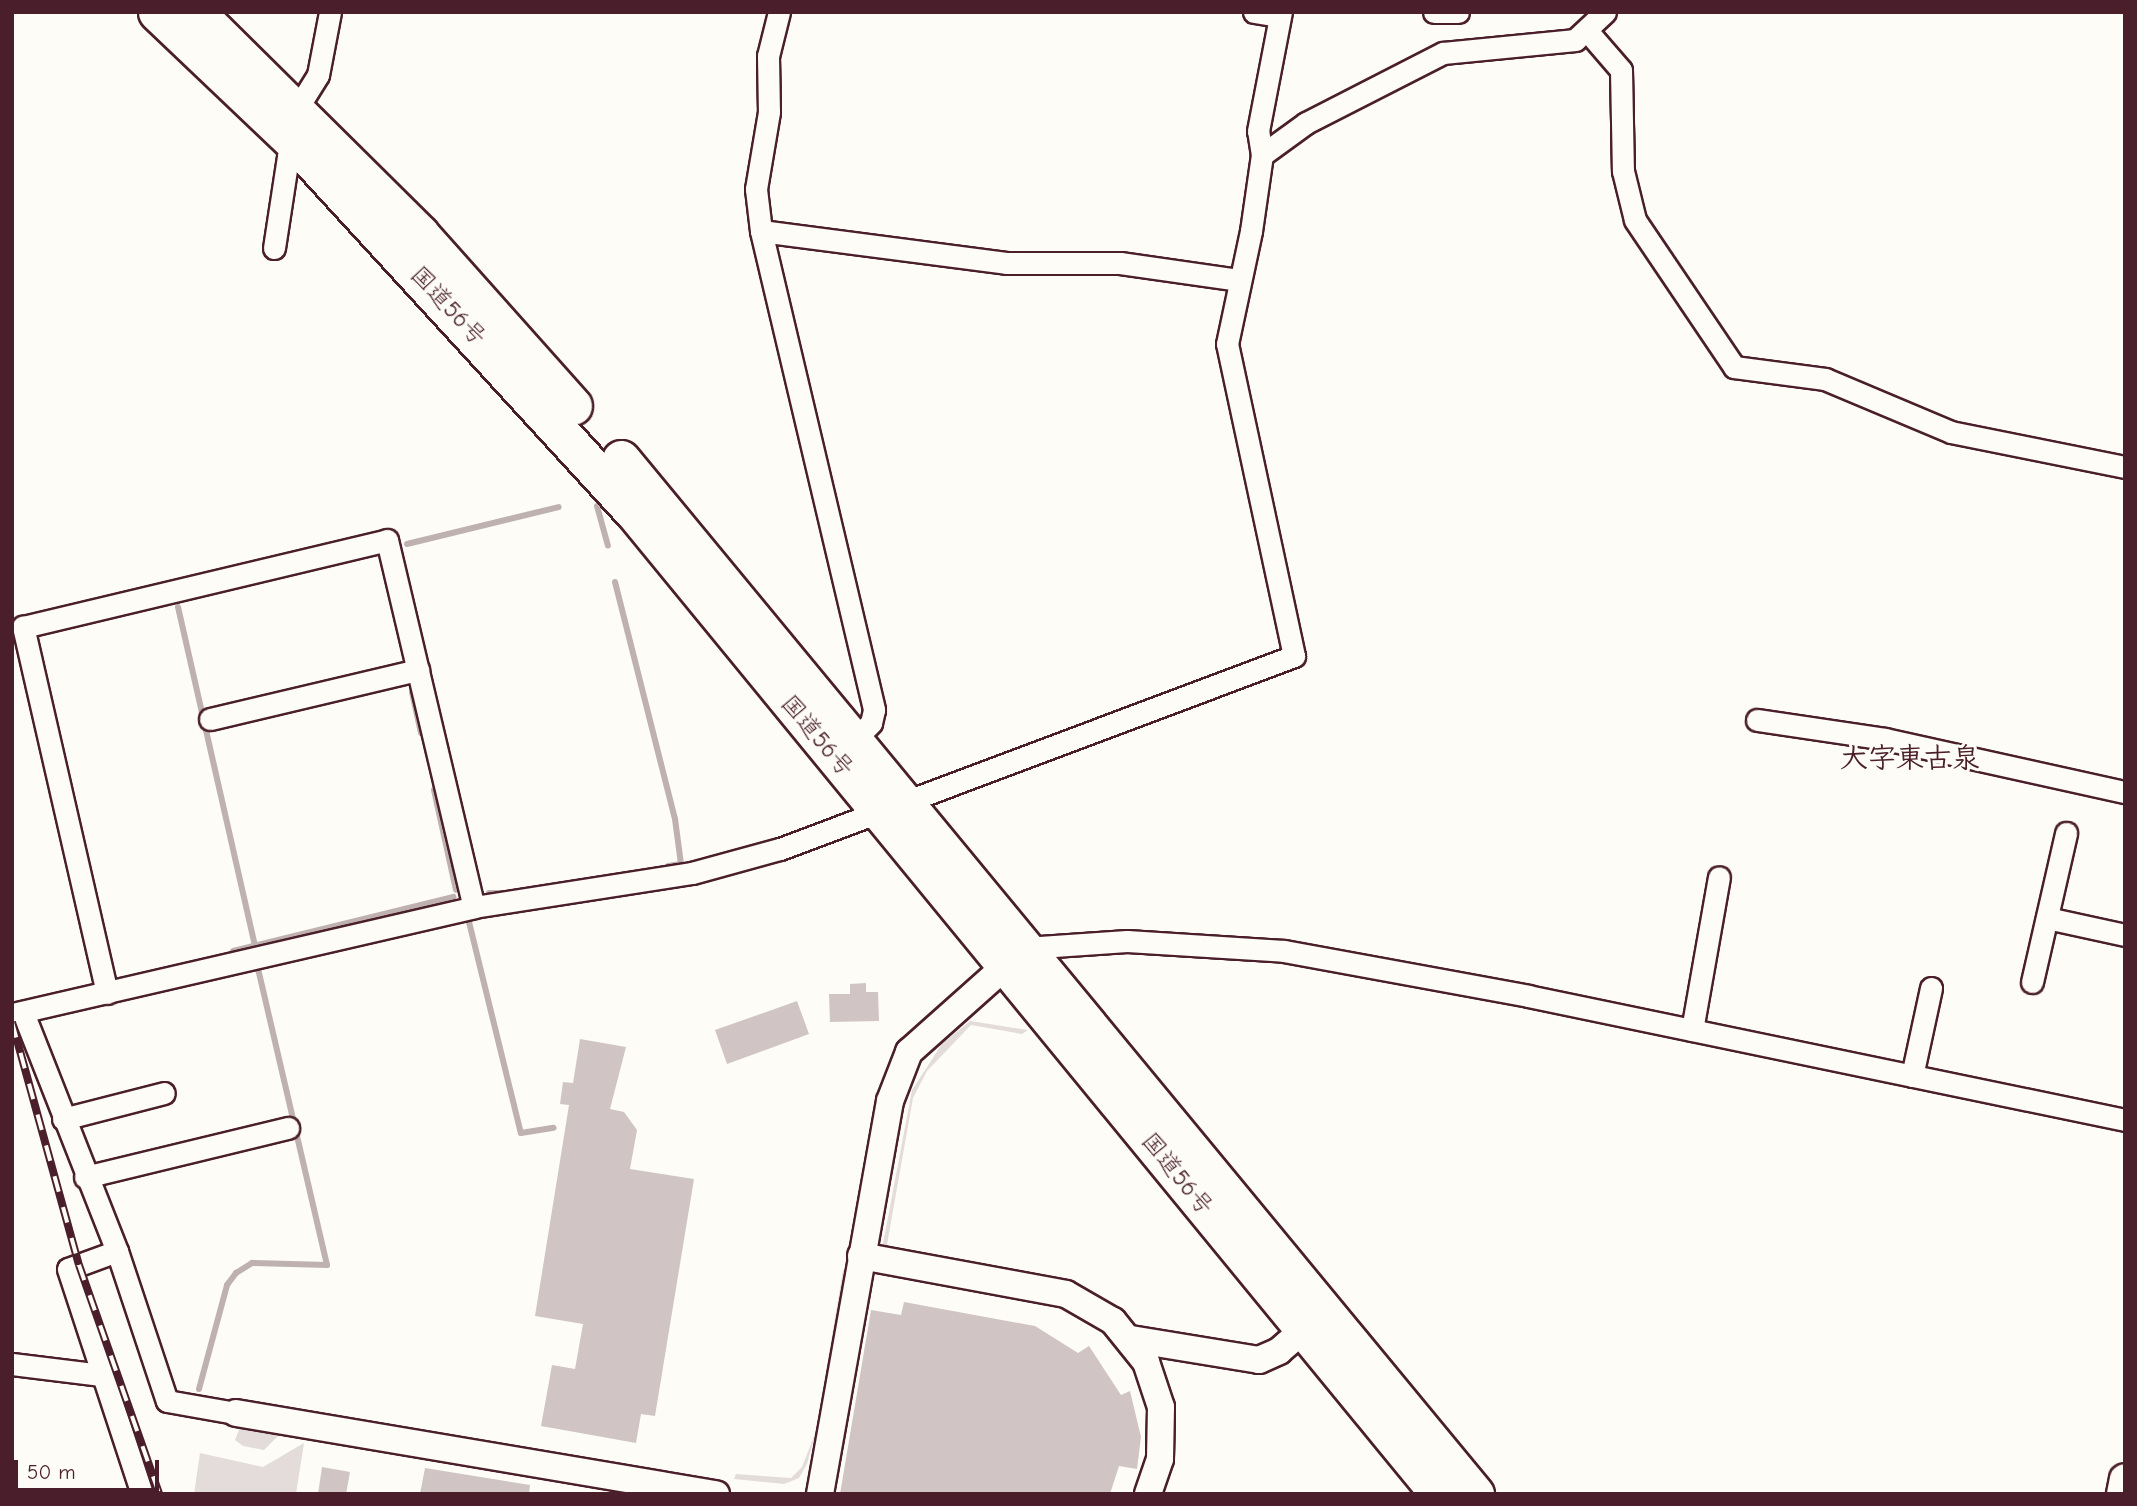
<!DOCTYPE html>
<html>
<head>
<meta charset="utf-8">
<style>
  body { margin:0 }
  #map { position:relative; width:2137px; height:1506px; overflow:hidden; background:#fdfcf7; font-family:"Comic Neue","Klee One",sans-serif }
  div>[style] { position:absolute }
  .green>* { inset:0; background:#e3dcda }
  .stream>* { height:6px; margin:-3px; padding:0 3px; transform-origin:3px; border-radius:3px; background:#c0b1b1 }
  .building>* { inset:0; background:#d0c5c4 }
  .roads { filter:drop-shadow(2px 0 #4a1f2b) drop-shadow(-2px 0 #4a1f2b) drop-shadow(0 2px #4a1f2b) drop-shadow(0 -2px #4a1f2b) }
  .minor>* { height:21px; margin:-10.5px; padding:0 10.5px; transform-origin:10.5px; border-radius:10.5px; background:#fdfcf7 }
  .tertiary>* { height:26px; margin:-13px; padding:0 13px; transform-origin:13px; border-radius:13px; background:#fdfcf7 }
  .secondary>* { height:30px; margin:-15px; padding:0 15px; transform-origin:15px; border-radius:15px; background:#fdfcf7 }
  .trunk>* { height:37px; margin:-18.5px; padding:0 18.5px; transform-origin:18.5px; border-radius:18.5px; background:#fdfcf7 }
  .rail>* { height:8px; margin-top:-4px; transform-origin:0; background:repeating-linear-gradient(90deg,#fdfcf7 0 16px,#4a1f2b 0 32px); box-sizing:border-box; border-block:2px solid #4a1f2b }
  span { translate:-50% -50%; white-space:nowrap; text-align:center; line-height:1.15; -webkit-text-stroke:6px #fdfcf7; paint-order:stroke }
  .street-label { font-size:24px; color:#4a1f2b }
  .quarter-label { font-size:28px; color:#4a1f2b; font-weight:700 }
  .frame { position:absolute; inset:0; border:14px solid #4a1f2b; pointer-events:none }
  .scale { position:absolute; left:14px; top:1460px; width:145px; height:32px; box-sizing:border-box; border:4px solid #4a1f2b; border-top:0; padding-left:9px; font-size:21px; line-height:24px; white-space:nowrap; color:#4a1f2b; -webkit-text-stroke:5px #fdfcf7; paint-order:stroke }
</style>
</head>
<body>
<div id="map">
  <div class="green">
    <div style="clip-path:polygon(970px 1021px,1028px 1030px,1022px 1034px,971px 1025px,927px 1071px,913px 1098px,886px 1250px,882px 1249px,912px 1090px,942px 1044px)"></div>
    <div style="clip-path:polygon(843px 1270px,848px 1271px,820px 1433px,815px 1435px,807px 1464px,799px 1478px,784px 1484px,734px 1479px,736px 1474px,791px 1478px,802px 1467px,816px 1431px)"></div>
    <div style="clip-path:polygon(241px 1425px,275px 1430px,280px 1434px,264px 1450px,243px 1446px,235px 1440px)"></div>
    <div style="clip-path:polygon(304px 1443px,296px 1494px,194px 1494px,200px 1453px,263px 1467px)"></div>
  </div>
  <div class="stream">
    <div style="left:597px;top:506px;width:41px;rotate:74.6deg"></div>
    <div style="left:407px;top:544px;width:156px;rotate:-13.7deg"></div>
    <div style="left:615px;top:582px;width:244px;rotate:75.8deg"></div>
    <div style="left:675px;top:819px;width:45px;rotate:82.4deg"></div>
    <div style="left:681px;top:864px;width:13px;rotate:171deg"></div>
    <div style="left:178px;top:607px;width:347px;rotate:77.2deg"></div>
    <div style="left:412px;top:692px;width:42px;rotate:77.6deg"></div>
    <div style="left:434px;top:790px;width:102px;rotate:77.6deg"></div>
    <div style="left:489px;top:893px;width:13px"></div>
    <div style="left:469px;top:922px;width:217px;rotate:76.2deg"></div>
    <div style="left:521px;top:1133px;width:33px;rotate:-9deg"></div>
    <div style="left:233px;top:951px;width:227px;rotate:-13.8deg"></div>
    <div style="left:199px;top:1389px;width:108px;rotate:-74.9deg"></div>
    <div style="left:227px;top:1285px;width:15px;rotate:-53deg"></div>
    <div style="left:236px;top:1273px;width:19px;rotate:-32deg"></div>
    <div style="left:252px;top:1263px;width:75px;rotate:1.5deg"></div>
    <div style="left:327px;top:1265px;width:301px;rotate:-103.1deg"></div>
  </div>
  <div class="building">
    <div style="clip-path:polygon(866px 983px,866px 992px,878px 992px,879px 1021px,830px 1022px,829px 994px,850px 994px,850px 984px)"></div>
    <div style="clip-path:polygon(797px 1001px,809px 1034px,727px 1064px,715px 1030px)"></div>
    <div style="clip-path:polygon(580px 1039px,626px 1047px,610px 1109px,624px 1112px,637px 1130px,630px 1169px,694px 1179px,655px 1416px,641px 1414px,636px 1443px,541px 1426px,552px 1365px,575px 1369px,583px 1324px,535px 1316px,569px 1105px,560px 1104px,563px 1082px,573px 1083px)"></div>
    <div style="clip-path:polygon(904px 1302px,1035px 1326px,1078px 1353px,1089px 1346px,1121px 1395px,1130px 1391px,1141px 1437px,1137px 1469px,1119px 1466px,1110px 1494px,840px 1494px,871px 1310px,901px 1315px)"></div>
    <div style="clip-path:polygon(322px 1467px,350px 1472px,346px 1494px,318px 1494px)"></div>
    <div style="clip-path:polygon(425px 1468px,530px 1485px,529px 1494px,420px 1494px)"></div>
  </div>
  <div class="roads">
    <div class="minor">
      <div style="left:779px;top:12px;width:45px;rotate:104deg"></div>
      <div style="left:768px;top:56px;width:56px;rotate:89deg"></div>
      <div style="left:769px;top:112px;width:78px;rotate:99.6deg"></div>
      <div style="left:756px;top:189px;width:42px;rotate:83.2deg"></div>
      <div style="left:761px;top:231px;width:492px;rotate:76.7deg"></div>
      <div style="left:874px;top:710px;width:13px;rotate:103deg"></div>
      <div style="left:871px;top:723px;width:34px;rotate:135deg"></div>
      <div style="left:1254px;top:12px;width:26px;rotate:9deg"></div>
      <div style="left:1434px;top:12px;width:24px"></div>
      <div style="left:1589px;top:33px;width:49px;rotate:49.1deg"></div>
      <div style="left:1621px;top:70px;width:101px;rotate:88.9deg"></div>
      <div style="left:1623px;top:171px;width:50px;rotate:76.2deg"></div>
      <div style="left:1635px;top:220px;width:177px;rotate:56deg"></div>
      <div style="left:1734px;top:367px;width:92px;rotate:7.5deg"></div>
      <div style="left:1825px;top:379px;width:137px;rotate:22.8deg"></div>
      <div style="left:1951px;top:432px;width:177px;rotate:11.4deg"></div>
      <div style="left:290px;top:120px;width:53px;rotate:-58.1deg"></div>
      <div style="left:318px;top:75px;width:64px;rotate:-79.2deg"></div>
      <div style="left:1262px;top:155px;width:54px;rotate:-36deg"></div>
      <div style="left:1306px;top:123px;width:154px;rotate:-27.1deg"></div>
      <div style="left:1443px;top:53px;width:133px;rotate:-5.6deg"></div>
      <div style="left:1575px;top:40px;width:41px;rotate:-43deg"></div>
      <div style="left:761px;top:231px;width:247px;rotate:7.4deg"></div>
      <div style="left:1006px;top:263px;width:114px"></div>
      <div style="left:1120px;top:263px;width:121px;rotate:8.1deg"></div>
      <div style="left:274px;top:248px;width:93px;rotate:-81.3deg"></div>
      <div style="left:288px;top:156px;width:14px;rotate:-39deg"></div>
      <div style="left:210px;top:719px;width:214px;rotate:-13.3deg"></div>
      <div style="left:1757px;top:720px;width:129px;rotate:8.4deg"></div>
      <div style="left:1885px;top:739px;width:246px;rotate:12.5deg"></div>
      <div style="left:2047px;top:918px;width:80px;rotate:12.3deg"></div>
      <div style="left:1025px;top:948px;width:102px;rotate:-3.9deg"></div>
      <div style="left:1127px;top:941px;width:157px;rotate:3.6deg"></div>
      <div style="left:1284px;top:951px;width:248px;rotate:10.4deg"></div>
      <div style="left:1528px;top:996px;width:610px;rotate:11.73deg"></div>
      <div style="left:2032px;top:982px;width:153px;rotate:-77.1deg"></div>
      <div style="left:107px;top:993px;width:376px;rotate:-102.9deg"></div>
      <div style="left:23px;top:627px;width:374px;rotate:-13.4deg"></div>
      <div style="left:387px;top:540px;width:377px;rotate:76.7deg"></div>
      <div style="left:12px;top:1014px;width:474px;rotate:-13deg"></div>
      <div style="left:474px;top:907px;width:221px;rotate:-8.9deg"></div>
      <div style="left:692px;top:873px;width:91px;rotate:-15.3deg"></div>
      <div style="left:780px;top:849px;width:549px;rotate:-20.58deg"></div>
      <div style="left:1294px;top:656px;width:319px;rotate:-102.1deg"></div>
      <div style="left:1227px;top:344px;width:116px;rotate:-78deg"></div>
      <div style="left:1251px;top:231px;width:77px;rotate:-81.8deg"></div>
      <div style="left:1262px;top:155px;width:24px;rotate:-99deg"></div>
      <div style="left:1258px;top:131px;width:121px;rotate:-79.1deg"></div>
      <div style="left:24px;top:1015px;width:254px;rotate:68.5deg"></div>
      <div style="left:117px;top:1251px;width:158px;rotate:71.6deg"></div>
      <div style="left:167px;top:1401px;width:70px;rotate:9.9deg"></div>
      <div style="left:1692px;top:1030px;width:155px;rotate:-80deg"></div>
      <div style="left:1912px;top:1076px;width:90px;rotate:-77.8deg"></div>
      <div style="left:63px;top:1119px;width:104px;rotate:-14.4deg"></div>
      <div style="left:85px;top:1177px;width:209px;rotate:-13.6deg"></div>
      <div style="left:117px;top:1251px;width:52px;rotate:159.8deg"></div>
      <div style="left:68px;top:1269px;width:237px;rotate:71.8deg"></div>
      <div style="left:12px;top:1364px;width:90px;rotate:7deg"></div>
    </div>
    <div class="tertiary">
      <div style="left:861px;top:1256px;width:208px;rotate:10.5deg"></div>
      <div style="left:1066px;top:1294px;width:54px;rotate:29.9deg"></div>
      <div style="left:1113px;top:1321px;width:53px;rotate:51.2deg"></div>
      <div style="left:1146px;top:1362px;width:47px;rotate:71.6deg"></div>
      <div style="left:1161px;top:1407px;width:52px;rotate:91.1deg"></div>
      <div style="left:1160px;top:1459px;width:37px;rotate:109deg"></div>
      <div style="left:1131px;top:1339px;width:130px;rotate:9.3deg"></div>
      <div style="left:1259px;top:1360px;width:22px;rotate:-24deg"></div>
      <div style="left:1279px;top:1351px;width:32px;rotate:-41deg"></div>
      <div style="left:236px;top:1413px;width:487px;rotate:9.6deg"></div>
      <div style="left:820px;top:1494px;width:399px;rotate:-79.9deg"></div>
      <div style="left:890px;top:1101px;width:53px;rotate:-68.8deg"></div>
      <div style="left:909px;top:1052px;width:147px;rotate:-41.7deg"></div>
    </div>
    <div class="secondary">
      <div style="left:2122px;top:1494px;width:15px;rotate:-79deg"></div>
    </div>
    <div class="trunk">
      <div style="left:157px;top:12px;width:196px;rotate:43.6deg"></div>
      <div style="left:299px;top:147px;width:494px;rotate:47.5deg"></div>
      <div style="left:633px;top:511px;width:1271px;rotate:50.65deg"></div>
      <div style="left:196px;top:12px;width:315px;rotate:44.7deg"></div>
      <div style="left:420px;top:234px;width:230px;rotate:48.3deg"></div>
      <div style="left:621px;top:459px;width:1342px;rotate:50.47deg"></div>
    </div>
  </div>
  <div class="rail">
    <div style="left:12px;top:1022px;width:252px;rotate:74.6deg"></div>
    <div style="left:79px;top:1265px;width:243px;rotate:70.7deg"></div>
  </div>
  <div class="street-label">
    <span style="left:448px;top:306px;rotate:47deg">国道56号</span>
    <span style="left:817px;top:736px;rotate:50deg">国道56号</span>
    <span style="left:1177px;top:1174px;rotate:51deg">国道56号</span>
  </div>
  <div class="quarter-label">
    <span style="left:1910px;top:758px">大字東古泉</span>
  </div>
  <div class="frame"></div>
  <div class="scale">50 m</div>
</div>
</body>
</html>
